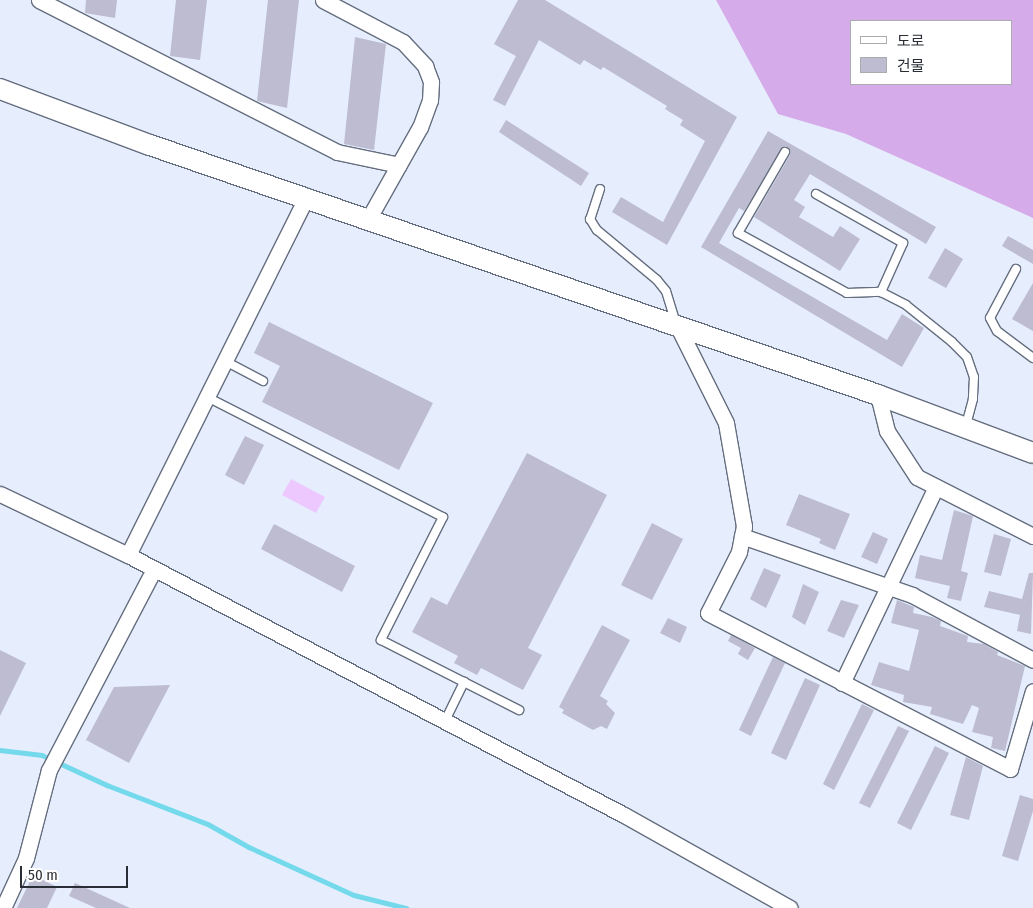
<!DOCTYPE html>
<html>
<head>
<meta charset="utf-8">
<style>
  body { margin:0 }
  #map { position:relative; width:1033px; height:908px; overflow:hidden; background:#e6eefe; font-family:"Fira Sans Condensed","Noto Sans KR",sans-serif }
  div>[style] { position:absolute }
  .green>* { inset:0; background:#edc8fe }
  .forest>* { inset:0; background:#d6abe9 }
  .stream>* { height:4.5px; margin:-2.25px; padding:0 2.25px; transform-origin:2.25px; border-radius:2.25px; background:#75d9ec }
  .building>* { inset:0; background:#bdbcd0 }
  .roads { filter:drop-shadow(1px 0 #656e7f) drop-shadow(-1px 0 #656e7f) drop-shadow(0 1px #656e7f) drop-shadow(0 -1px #656e7f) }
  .service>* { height:8px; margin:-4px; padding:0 4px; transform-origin:4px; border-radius:4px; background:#fff }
  .minor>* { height:15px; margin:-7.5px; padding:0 7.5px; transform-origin:7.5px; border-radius:7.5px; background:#fff }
  .tertiary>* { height:20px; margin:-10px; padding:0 10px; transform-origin:10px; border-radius:10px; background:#fff }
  span { translate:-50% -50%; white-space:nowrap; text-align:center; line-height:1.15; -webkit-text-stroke:4px #fff; paint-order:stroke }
  .legend { position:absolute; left:850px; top:20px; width:162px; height:65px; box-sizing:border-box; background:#fff; border:1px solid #a9abae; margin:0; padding:6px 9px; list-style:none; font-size:15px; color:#292d35 }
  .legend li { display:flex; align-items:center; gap:10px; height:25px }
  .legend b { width:25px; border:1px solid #a9abae }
  .scale { position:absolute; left:20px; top:866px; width:108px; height:22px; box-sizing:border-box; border:2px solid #292d35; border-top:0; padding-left:6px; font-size:15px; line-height:18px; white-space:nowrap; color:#292d35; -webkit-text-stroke:4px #fff; paint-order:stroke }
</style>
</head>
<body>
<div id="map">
  <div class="green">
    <div style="clip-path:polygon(291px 479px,325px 497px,316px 513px,282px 495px)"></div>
  </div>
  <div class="forest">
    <div style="clip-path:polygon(evenodd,716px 0,1033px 0,1033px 218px,846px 134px,778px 114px,716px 0,852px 21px,1012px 21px,1012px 84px,852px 84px,852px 21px)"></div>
  </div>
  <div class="stream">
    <div style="left:0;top:750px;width:42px;rotate:6.8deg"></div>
    <div style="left:42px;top:755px;width:72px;rotate:24.8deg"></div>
    <div style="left:107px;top:785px;width:108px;rotate:21.1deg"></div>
    <div style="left:208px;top:824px;width:47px;rotate:29.3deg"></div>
    <div style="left:249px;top:847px;width:115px;rotate:24.6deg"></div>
    <div style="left:354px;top:895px;width:54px;rotate:14deg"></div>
  </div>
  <div class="building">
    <div style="clip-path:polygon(86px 0,117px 0,115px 18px,85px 13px)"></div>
    <div style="clip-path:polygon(176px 0,207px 0,200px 60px,170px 56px)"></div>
    <div style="clip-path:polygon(268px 0,299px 0,287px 108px,257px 101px)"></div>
    <div style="clip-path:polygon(518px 0,545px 0,737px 117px,667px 245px,612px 212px,621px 197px,663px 222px,705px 141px,680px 125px,683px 120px,665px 109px,667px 106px,603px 67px,601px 70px,584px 60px,580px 65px,539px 40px,505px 106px,493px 100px,516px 56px,494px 44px)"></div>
    <div style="clip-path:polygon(355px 37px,386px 44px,374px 150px,344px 144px)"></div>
    <div style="clip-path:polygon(506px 120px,589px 173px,581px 186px,499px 132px)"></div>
    <div style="clip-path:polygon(768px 131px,936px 227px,926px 244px,810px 174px,794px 200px,805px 207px,799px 217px,833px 237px,840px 226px,860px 239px,840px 271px,754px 217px,790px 155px,790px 149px,785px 146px,744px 211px,739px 208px,719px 243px,887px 340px,902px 314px,924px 328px,902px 367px,701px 247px)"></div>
    <div style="clip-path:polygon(1008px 236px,1033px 250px,1033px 264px,1002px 246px)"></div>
    <div style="clip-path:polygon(945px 248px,963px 259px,946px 288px,928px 278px)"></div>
    <div style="clip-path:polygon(1033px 283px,1033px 331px,1012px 319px)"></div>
    <div style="clip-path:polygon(269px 322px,433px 403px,399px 470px,262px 402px,280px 366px,254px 353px)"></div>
    <div style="clip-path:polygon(245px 436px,264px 445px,244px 485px,225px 475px)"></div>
    <div style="clip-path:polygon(527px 453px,607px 495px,528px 648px,542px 655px,523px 690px,481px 668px,477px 675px,454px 663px,458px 656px,412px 632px,431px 597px,447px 605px)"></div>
    <div style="clip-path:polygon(799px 494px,850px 514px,835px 550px,819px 543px,821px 539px,786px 525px)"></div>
    <div style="clip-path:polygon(954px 510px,973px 516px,961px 571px,968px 573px,961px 601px,947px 598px,950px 586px,915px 578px,920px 555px,942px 560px)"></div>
    <div style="clip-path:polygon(652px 523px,683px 539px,652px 600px,621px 585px)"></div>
    <div style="clip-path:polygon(274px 524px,355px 566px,342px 592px,261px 549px)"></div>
    <div style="clip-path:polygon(873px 532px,888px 539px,877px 564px,861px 557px)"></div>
    <div style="clip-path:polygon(994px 534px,1011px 539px,1001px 576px,984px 572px)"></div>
    <div style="clip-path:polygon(764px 568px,781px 575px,766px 608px,750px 599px)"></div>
    <div style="clip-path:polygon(1029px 573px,1033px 573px,1031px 634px,1017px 631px,1020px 615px,984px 607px,989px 591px,1022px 599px)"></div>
    <div style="clip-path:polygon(803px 584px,819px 592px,805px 625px,792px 617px)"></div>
    <div style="clip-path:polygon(841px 600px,859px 605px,844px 638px,827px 631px)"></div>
    <div style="clip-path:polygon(897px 600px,914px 607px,913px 613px,932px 617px,941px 621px,940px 626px,968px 636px,967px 642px,984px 644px,998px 652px,997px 655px,1025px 666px,1005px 751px,991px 748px,993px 737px,972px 732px,979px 708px,972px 705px,963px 724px,930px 714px,932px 707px,903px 702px,904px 695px,871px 685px,879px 662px,909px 671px,919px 630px,891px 623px)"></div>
    <div style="clip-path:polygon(668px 618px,687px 627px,680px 643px,660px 633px)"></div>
    <div style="clip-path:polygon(602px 625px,630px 640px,600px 696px,608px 701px,606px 704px,615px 713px,607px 729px,601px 726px,593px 730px,562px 713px,564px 710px,559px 707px)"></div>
    <div style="clip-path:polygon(731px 635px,755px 648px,748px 660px,738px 654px,741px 648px,728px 641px)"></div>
    <div style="clip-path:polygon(0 650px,26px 663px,0 716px)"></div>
    <div style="clip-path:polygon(773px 657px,785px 663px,751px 736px,739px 730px)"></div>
    <div style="clip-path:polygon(805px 678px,820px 685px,786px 760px,771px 753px)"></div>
    <div style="clip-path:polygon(170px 685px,129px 763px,86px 740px,114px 687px)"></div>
    <div style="clip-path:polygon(862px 704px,874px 710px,834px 790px,823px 784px)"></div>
    <div style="clip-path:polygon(898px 726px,909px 731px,870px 808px,859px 803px)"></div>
    <div style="clip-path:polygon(935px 746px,949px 753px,911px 830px,897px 823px)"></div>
    <div style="clip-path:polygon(966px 757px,983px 766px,969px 820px,950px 815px)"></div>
    <div style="clip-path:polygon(1020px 795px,1033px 799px,1033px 811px,1018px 861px,1002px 856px)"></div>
    <div style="clip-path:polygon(33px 875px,57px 887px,47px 908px,17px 908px)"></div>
    <div style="clip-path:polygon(75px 883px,130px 908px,96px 908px,69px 896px)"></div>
  </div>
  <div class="roads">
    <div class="service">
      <div style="left:785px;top:152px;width:94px;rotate:120.1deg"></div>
      <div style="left:738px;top:233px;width:124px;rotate:28.8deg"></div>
      <div style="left:847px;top:293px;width:34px;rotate:-2deg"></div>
      <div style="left:881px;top:292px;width:28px;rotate:27deg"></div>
      <div style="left:906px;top:305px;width:59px;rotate:38.8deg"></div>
      <div style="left:952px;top:342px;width:21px;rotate:45deg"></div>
      <div style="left:967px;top:357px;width:21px;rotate:71deg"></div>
      <div style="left:974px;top:377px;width:22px;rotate:93deg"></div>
      <div style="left:973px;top:399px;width:28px;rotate:105deg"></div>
      <div style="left:600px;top:189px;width:32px;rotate:108deg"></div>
      <div style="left:590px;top:219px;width:13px;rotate:58deg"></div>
      <div style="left:597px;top:230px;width:78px;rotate:39.8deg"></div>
      <div style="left:657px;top:280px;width:14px;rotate:51deg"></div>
      <div style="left:666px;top:291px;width:34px;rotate:73deg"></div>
      <div style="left:816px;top:194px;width:100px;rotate:29.4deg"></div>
      <div style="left:903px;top:243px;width:54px;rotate:114.2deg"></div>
      <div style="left:1016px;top:269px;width:55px;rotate:118deg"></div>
      <div style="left:990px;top:318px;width:15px;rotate:62deg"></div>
      <div style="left:997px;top:331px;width:45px;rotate:36.9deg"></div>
      <div style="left:225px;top:361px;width:43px;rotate:27.8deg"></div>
      <div style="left:207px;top:397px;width:265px;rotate:27deg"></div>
      <div style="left:443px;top:517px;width:138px;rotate:116.8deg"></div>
      <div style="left:381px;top:640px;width:155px;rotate:26.9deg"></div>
      <div style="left:444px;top:723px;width:46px;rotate:-64deg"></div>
    </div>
    <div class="minor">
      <div style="left:39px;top:0;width:335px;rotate:27deg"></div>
      <div style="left:337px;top:152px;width:63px;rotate:11.8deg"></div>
      <div style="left:323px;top:0;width:90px;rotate:27.7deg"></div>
      <div style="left:403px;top:42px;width:33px;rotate:47deg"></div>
      <div style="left:425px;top:66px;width:17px;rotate:69deg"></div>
      <div style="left:431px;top:82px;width:18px;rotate:93deg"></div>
      <div style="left:430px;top:100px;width:29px;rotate:110deg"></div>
      <div style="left:420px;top:127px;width:104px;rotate:119.3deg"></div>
      <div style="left:678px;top:327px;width:107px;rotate:63.4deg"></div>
      <div style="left:726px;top:423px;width:105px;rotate:80.1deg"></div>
      <div style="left:744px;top:526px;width:26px;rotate:101deg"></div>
      <div style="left:739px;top:552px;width:68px;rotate:116.9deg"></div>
      <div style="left:708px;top:613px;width:340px;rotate:27.3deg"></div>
      <div style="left:1010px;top:769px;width:81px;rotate:-73.6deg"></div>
      <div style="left:878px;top:395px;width:37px;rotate:76deg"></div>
      <div style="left:887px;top:431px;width:55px;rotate:56.9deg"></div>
      <div style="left:917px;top:477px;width:130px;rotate:27deg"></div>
      <div style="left:0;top:494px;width:142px;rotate:25.5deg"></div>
      <div style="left:128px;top:555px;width:560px;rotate:27.66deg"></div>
      <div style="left:624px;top:815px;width:190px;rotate:29.3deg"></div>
      <div style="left:742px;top:536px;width:180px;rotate:19.1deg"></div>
      <div style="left:912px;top:595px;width:137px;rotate:28.2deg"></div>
      <div style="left:128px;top:555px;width:401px;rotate:-63.5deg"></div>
      <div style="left:842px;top:683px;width:215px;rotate:-64.4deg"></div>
      <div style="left:3px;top:908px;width:55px;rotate:-65.3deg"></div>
      <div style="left:26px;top:858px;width:91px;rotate:-75.4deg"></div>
      <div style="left:49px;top:770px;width:227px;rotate:-62.4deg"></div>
    </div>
    <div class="tertiary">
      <div style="left:0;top:89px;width:160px;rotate:20.5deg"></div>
      <div style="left:150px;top:145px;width:770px;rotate:18.95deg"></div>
      <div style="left:878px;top:395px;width:165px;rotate:20.5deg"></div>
    </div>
  </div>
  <ul class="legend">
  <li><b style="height:6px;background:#fff"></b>도로</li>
  <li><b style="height:14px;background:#bdbcd0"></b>건물</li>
  </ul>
  <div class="scale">50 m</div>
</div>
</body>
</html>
